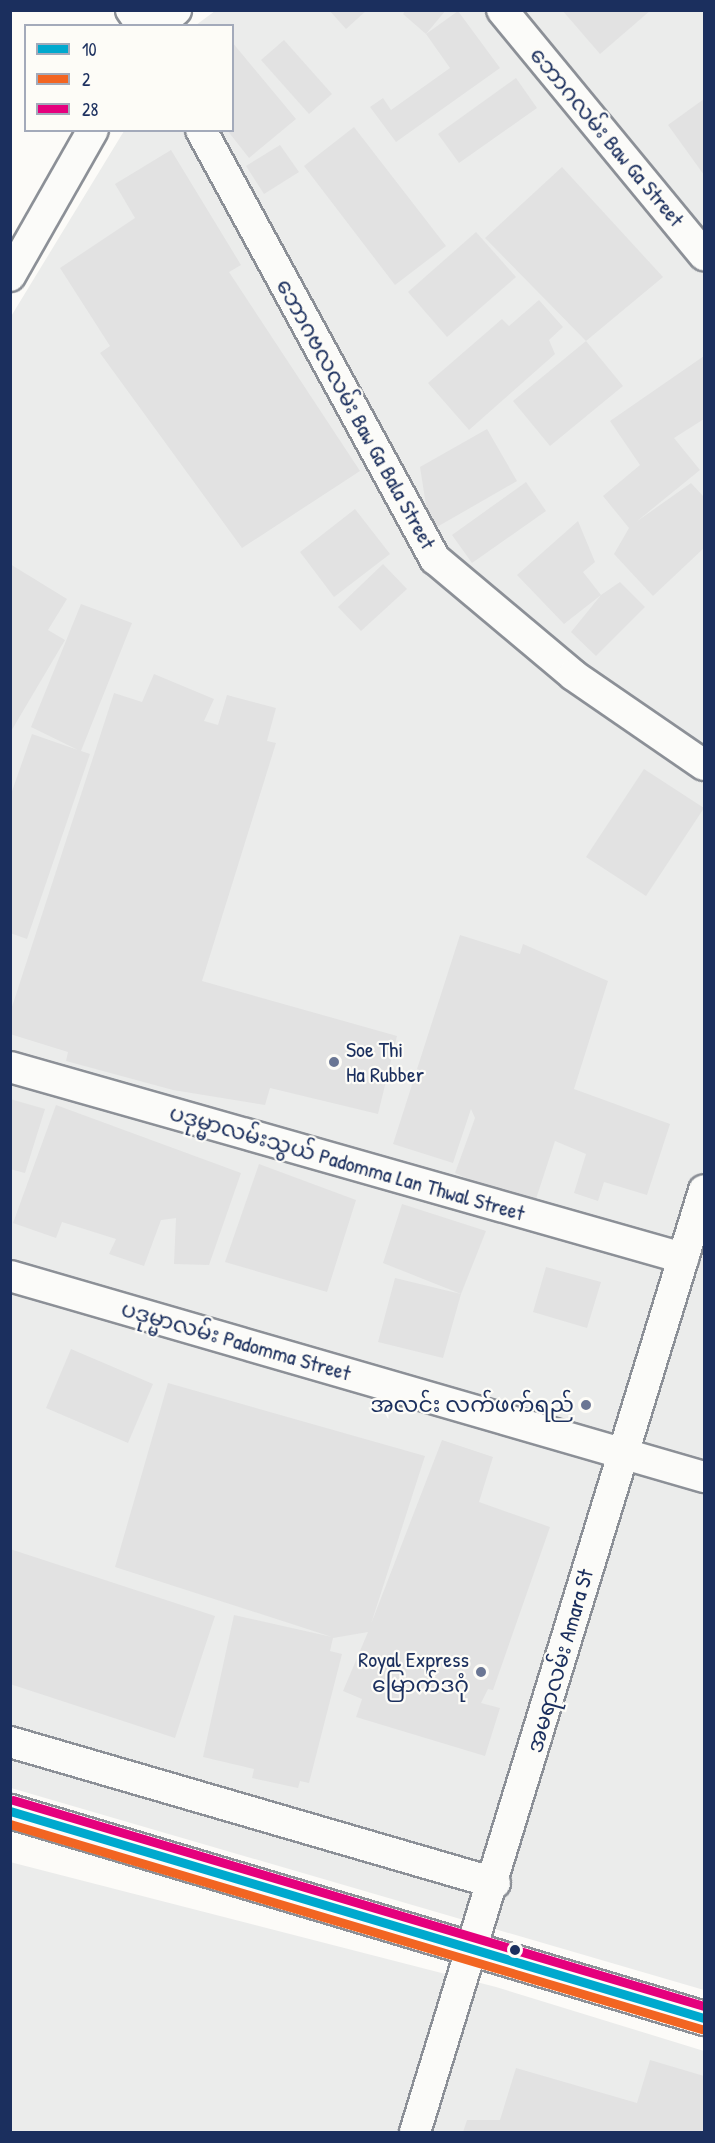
<!DOCTYPE html>
<html>
<head>
<meta charset="utf-8">
<style>
  body { margin:0 }
  #map { position:relative; width:715px; height:2143px; overflow:hidden; background:#fcfbf8; font-family:"Patrick Hand","Noto Sans Myanmar",sans-serif }
  div>[style] { position:absolute }
  .built>* { inset:0; background:#ebeceb }
  .building>* { inset:0; background:#e2e2e2 }
  .roads { filter:drop-shadow(2px 0 #8c9097) drop-shadow(-2px 0 #8c9097) drop-shadow(0 2px #8c9097) drop-shadow(0 -2px #8c9097) }
  .street>* { height:30px; margin:-15px; padding:0 15px; transform-origin:15px; border-radius:15px; background:#fbfbf9 }
  .primary>* { height:33px; margin:-16.5px; padding:0 16.5px; transform-origin:16.5px; border-radius:16.5px; background:#fbfbf9 }
  .bus-1>* { height:9px; margin:-4.5px; padding:0 4.5px; transform-origin:4.5px; border-radius:4.5px; background:#00a9ce }
  .bus-2>* { height:9px; margin:-4.5px; padding:0 4.5px; transform-origin:4.5px; border-radius:4.5px; background:#f26522 }
  .bus-3>* { height:9px; margin:-4.5px; padding:0 4.5px; transform-origin:4.5px; border-radius:4.5px; background:#e5007d }
  .dots>* { width:16px; height:16px; translate:-50% -50%; box-sizing:border-box; border:3px solid #fdfcf7; border-radius:50% }
  span { translate:-50% -50%; white-space:nowrap; text-align:center; line-height:1.15; -webkit-text-stroke:4.5px #fdfcf7; paint-order:stroke }
  .street-label { font-size:22px; color:#1b2f5e }
  .poi-label { font-size:22px; color:#1b2f5e }
  .left { translate:0 -50%; text-align:left }
  .right { translate:-100% -50%; text-align:right }
  .frame { position:absolute; inset:0; border:12px solid #1b2f5e; pointer-events:none }
  .legend { position:absolute; left:24px; top:24px; width:210px; height:108px; box-sizing:border-box; background:#fdfcf7; border:2px solid #a3aaba; margin:0; padding:8px 10px; list-style:none; font-size:18px; color:#1b2f5e }
  .legend li { display:flex; align-items:center; gap:12px; height:30px }
  .legend b { width:30px; border:2px solid #a3aaba }
</style>
</head>
<body>
<div id="map">
  <div class="built">
    <div style="clip-path:polygon(215px 11px,704px 11px,704px 1990px,11px 1788px,10px 318px,124px 131px,232px 130px,232px 26px,196px 25px)"></div>
    <div style="clip-path:polygon(10px 1862px,496px 1987px,704px 2051px,704px 2132px,11px 2132px)"></div>
  </div>
  <div class="building">
    <div style="clip-path:polygon(329px 10px,367px 10px,346px 29px)"></div>
    <div style="clip-path:polygon(406px 10px,446px 10px,426px 34px,403px 14px)"></div>
    <div style="clip-path:polygon(562px 10px,651px 10px,600px 54px)"></div>
    <div style="clip-path:polygon(458px 11px,500px 68px,396px 142px,370px 107px,383px 98px,391px 110px,450px 68px,426px 34px)"></div>
    <div style="clip-path:polygon(284px 40px,332px 94px,309px 114px,261px 60px)"></div>
    <div style="clip-path:polygon(232px 42px,296px 119px,249px 158px,227px 130px,232px 130px)"></div>
    <div style="clip-path:polygon(516px 78px,537px 108px,459px 163px,438px 134px)"></div>
    <div style="clip-path:polygon(704px 99px,704px 175px,668px 125px)"></div>
    <div style="clip-path:polygon(354px 127px,446px 246px,395px 285px,304px 166px)"></div>
    <div style="clip-path:polygon(280px 145px,299px 172px,264px 194px,246px 166px)"></div>
    <div style="clip-path:polygon(171px 150px,241px 265px,229px 272px,360px 471px,242px 548px,100px 353px,110px 346px,60px 268px,135px 218px,115px 184px)"></div>
    <div style="clip-path:polygon(562px 167px,663px 277px,586px 341px,485px 238px)"></div>
    <div style="clip-path:polygon(476px 232px,516px 277px,447px 337px,408px 292px)"></div>
    <div style="clip-path:polygon(539px 300px,563px 327px,549px 340px,555px 354px,469px 430px,428px 383px,502px 319px,509px 326px)"></div>
    <div style="clip-path:polygon(586px 341px,623px 386px,550px 446px,513px 401px)"></div>
    <div style="clip-path:polygon(704px 356px,704px 419px,674px 438px,700px 470px,636px 522px,691px 483px,704px 497px,704px 548px,653px 596px,614px 554px,629px 528px,603px 496px,640px 465px,610px 421px)"></div>
    <div style="clip-path:polygon(487px 429px,517px 481px,430px 531px,420px 467px)"></div>
    <div style="clip-path:polygon(526px 482px,546px 511px,472px 563px,452px 535px)"></div>
    <div style="clip-path:polygon(355px 509px,390px 554px,334px 597px,300px 552px)"></div>
    <div style="clip-path:polygon(578px 521px,595px 562px,583px 572px,601px 595px,620px 582px,645px 607px,596px 656px,571px 632px,601px 595px,564px 624px,517px 575px)"></div>
    <div style="clip-path:polygon(10px 564px,67px 599px,48px 630px,65px 640px,10px 733px)"></div>
    <div style="clip-path:polygon(383px 564px,407px 589px,361px 631px,338px 607px)"></div>
    <div style="clip-path:polygon(81px 604px,132px 623px,81px 751px,90px 754px,27px 939px,10px 933px,10px 797px,32px 734px,78px 750px,31px 727px)"></div>
    <div style="clip-path:polygon(154px 674px,214px 699px,204px 721px,218px 725px,227px 695px,276px 708px,267px 741px,276px 743px,202px 981px,397px 1036px,378px 1114px,270px 1088px,265px 1105px,173px 1090px,66px 1061px,68px 1052px,10px 1034px,10px 1013px,114px 693px,142px 702px)"></div>
    <div style="clip-path:polygon(644px 769px,704px 808px,646px 896px,586px 857px)"></div>
    <div style="clip-path:polygon(460px 935px,520px 954px,523px 944px,608px 981px,574px 1089px,670px 1124px,647px 1195px,604px 1182px,598px 1201px,574px 1193px,586px 1154px,555px 1141px,533px 1208px,455px 1173px,475px 1118px,471px 1109px,453px 1163px,393px 1144px)"></div>
    <div style="clip-path:polygon(10px 1099px,45px 1109px,25px 1173px,10px 1169px)"></div>
    <div style="clip-path:polygon(56px 1105px,241px 1173px,209px 1265px,174px 1264px,176px 1218px,161px 1220px,144px 1266px,109px 1254px,116px 1239px,62px 1222px,56px 1238px,13px 1223px)"></div>
    <div style="clip-path:polygon(259px 1164px,356px 1200px,327px 1292px,225px 1262px)"></div>
    <div style="clip-path:polygon(402px 1204px,486px 1231px,461px 1294px,383px 1263px)"></div>
    <div style="clip-path:polygon(546px 1267px,601px 1282px,587px 1328px,533px 1312px)"></div>
    <div style="clip-path:polygon(395px 1278px,461px 1294px,443px 1358px,378px 1342px)"></div>
    <div style="clip-path:polygon(71px 1349px,153px 1384px,128px 1443px,46px 1408px)"></div>
    <div style="clip-path:polygon(168px 1383px,425px 1456px,371px 1624px,442px 1440px,493px 1457px,479px 1502px,550px 1527px,493px 1690px,488px 1689px,481px 1703px,500px 1708px,485px 1756px,356px 1717px,362px 1699px,343px 1691px,368px 1632px,333px 1638px,330px 1651px,342px 1654px,309px 1783px,300px 1781px,298px 1788px,252px 1778px,254px 1769px,203px 1757px,234px 1615px,332px 1637px,115px 1567px)"></div>
    <div style="clip-path:polygon(10px 1549px,215px 1616px,175px 1738px,10px 1684px)"></div>
    <div style="clip-path:polygon(650px 2060px,704px 2076px,704px 2132px,463px 2132px,467px 2120px,500px 2120px,516px 2068px,637px 2103px)"></div>
  </div>
  <div class="roads">
    <div class="street">
      <div style="left:131px;top:10px;width:19px;rotate:55deg"></div>
      <div style="left:502px;top:10px;width:318px;rotate:50.5deg"></div>
      <div style="left:157px;top:26px;width:25px;rotate:-40deg"></div>
      <div style="left:201px;top:130px;width:489px;rotate:61.4deg"></div>
      <div style="left:435px;top:559px;width:180px;rotate:40deg"></div>
      <div style="left:573px;top:675px;width:159px;rotate:34.5deg"></div>
      <div style="left:10px;top:276px;width:168px;rotate:-60.4deg"></div>
      <div style="left:10px;top:1067px;width:700px;rotate:15.84deg"></div>
      <div style="left:10px;top:1276px;width:723px;rotate:16.15deg"></div>
      <div style="left:10px;top:1742px;width:505px;rotate:16.21deg"></div>
      <div style="left:415px;top:2132px;width:985px;rotate:-72.94deg"></div>
    </div>
    <div class="primary">
      <div style="left:10px;top:1811px;width:724px;rotate:16.61deg"></div>
    </div>
  </div>
  <div class="bus-1">
    <div style="left:10px;top:1811px;width:724px;rotate:16.61deg"></div>
  </div>
  <div class="bus-2">
    <div style="left:10px;top:1824px;width:721px;rotate:16.52deg"></div>
  </div>
  <div class="bus-3">
    <div style="left:13px;top:1800px;width:721px;rotate:16.6deg"></div>
  </div>
  <div class="dots">
    <div style="left:334px;top:1062px;background:#6a7694"></div>
    <div style="left:586px;top:1405px;background:#6a7694"></div>
    <div style="left:481px;top:1672px;background:#6a7694"></div>
    <div style="left:515px;top:1950px;background:#1b2f5e"></div>
  </div>
  <div class="street-label">
    <span style="left:607px;top:137px;rotate:50deg">ဘောဂလမ်း Baw Ga Street</span>
    <span style="left:356px;top:414px;rotate:61deg">ဘောဂဗလလမ်း Baw Ga Bala Street</span>
    <span style="left:347px;top:1163px;rotate:16deg">ပဒုမ္မာလမ်းသွယ် Padomma Lan Thwal Street</span>
    <span style="left:236px;top:1341px;rotate:16deg">ပဒုမ္မာလမ်း Padomma Street</span>
    <span style="left:560px;top:1661px;rotate:-74deg">အမရာလမ်း Amara St</span>
  </div>
  <div class="poi-label">
    <span class="left" style="left:346px;top:1062px">Soe Thi<br>Ha Rubber</span>
    <span class="right" style="left:574px;top:1405px">အလင်း လက်ဖက်ရည်</span>
    <span class="right" style="left:469px;top:1672px">Royal Express<br>မြောက်ဒဂုံ</span>
  </div>
  <div class="frame"></div>
  <ul class="legend">
  <li><b style="height:8px;background:#00a9ce"></b>10</li>
  <li><b style="height:8px;background:#f26522"></b>2</li>
  <li><b style="height:8px;background:#e5007d"></b>28</li>
  </ul>
</div>
</body>
</html>
